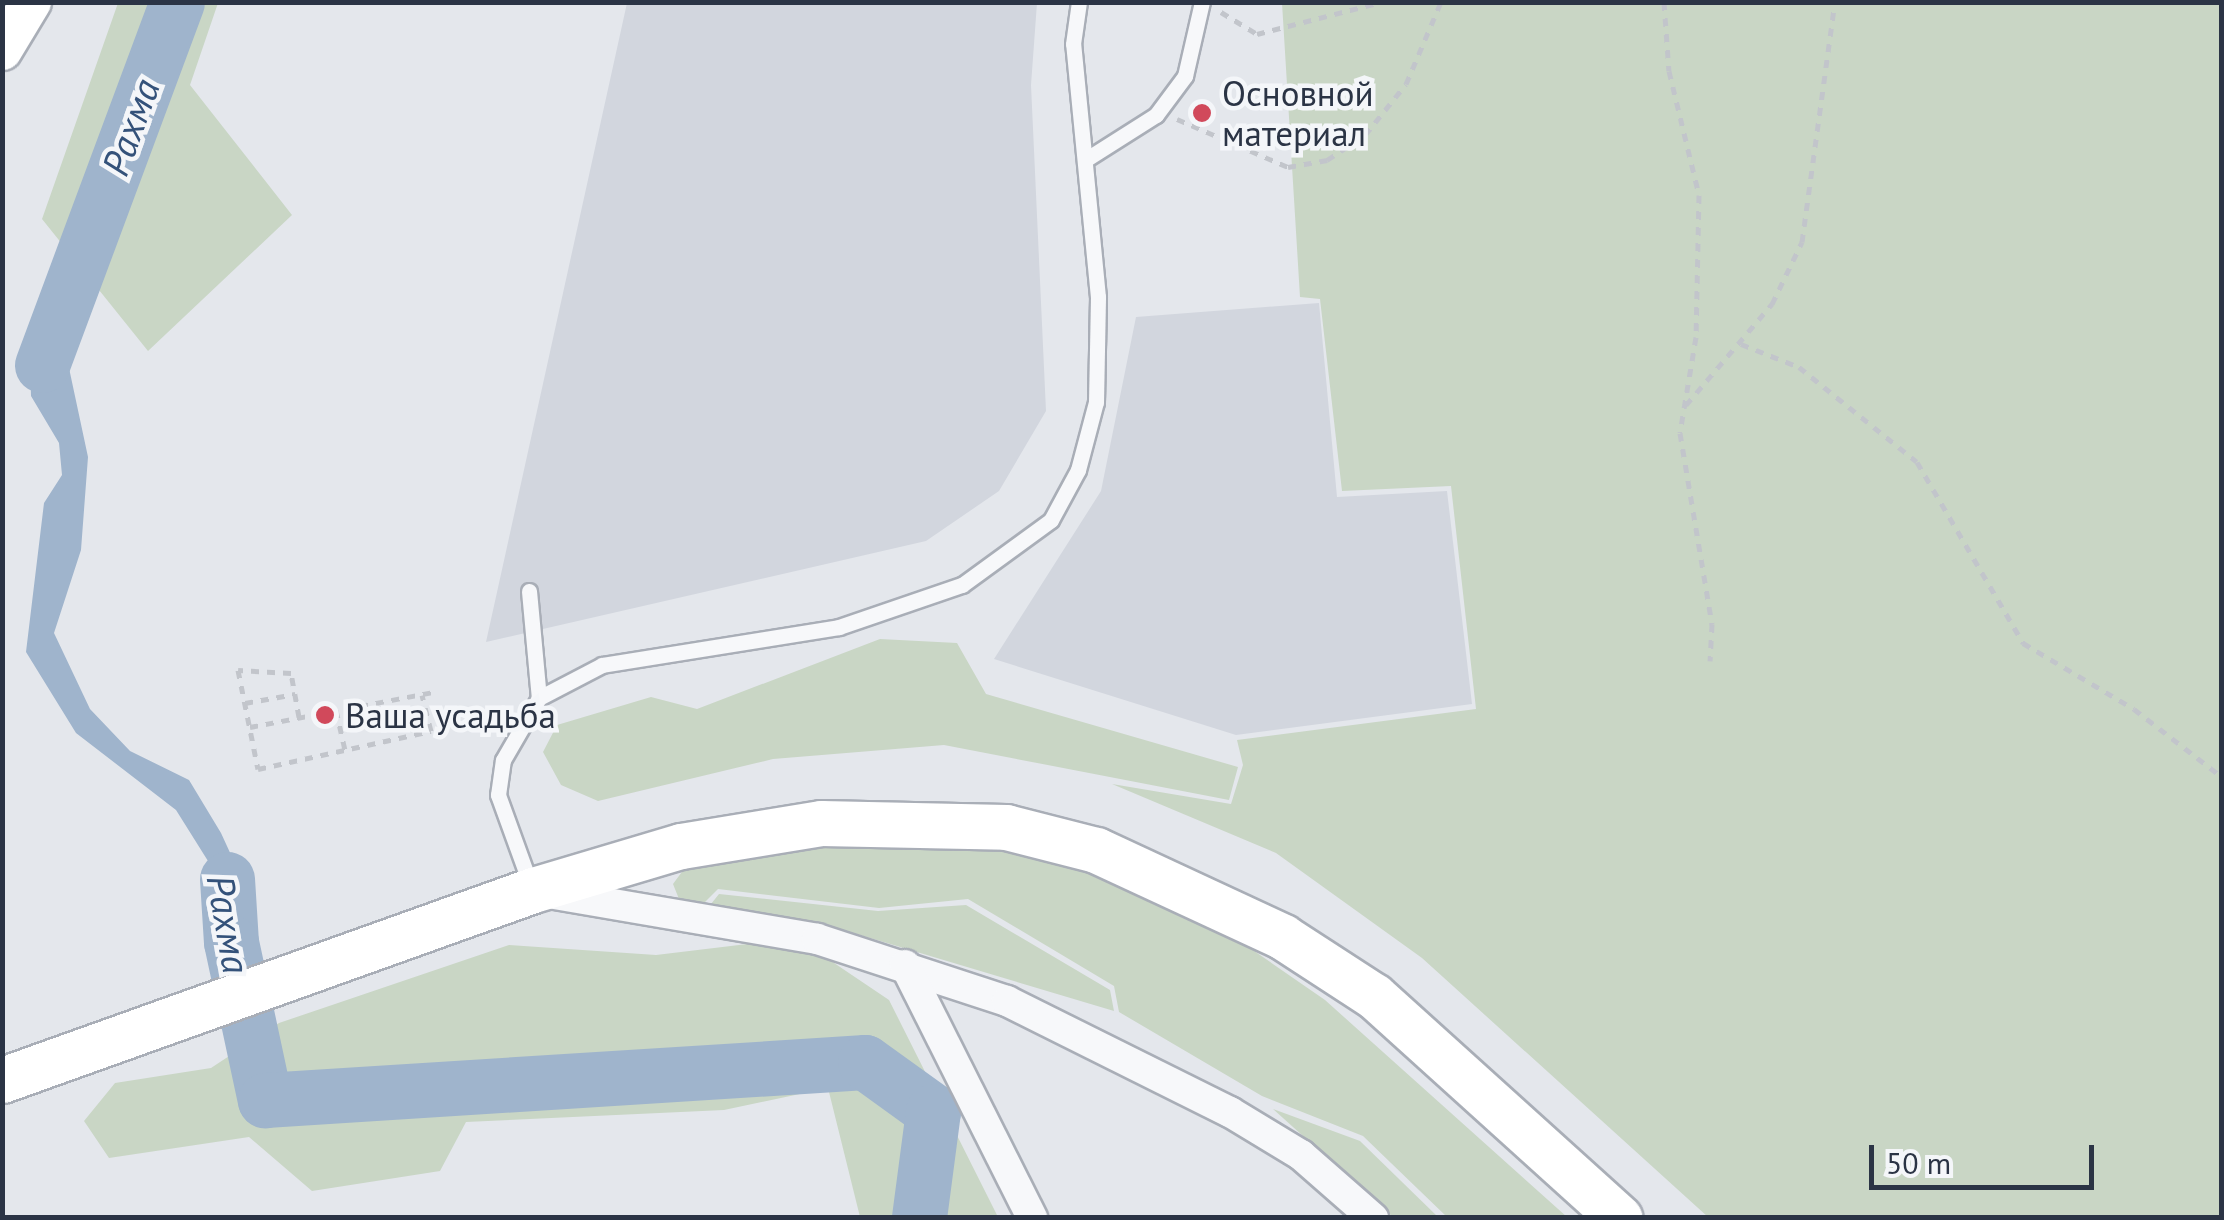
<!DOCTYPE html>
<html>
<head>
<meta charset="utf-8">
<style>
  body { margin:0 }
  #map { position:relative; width:2224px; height:1220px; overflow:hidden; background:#e4e7ec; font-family:"PT Sans",sans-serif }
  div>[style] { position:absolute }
  .built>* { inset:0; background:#d2d6de }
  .green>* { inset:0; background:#c9d6c5 }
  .water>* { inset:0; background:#9fb4cc }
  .river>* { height:55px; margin:-27.5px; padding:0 27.5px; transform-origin:27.5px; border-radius:27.5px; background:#9fb4cc }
  .path>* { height:5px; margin-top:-2.5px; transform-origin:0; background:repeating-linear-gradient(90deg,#c2c5cb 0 8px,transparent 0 16px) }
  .roads { filter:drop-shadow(2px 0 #a9aeb7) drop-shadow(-2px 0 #a9aeb7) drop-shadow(0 2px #a9aeb7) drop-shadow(0 -2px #a9aeb7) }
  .lane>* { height:15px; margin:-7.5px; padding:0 7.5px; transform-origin:7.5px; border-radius:7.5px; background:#f7f8fa }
  .street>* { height:30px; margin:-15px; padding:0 15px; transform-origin:15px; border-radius:15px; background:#f7f8fa }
  .secondary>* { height:40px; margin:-20px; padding:0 20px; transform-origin:20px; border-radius:20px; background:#fff }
  .primary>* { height:45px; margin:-22.5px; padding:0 22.5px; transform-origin:22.5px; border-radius:22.5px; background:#fff }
  .dots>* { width:28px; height:28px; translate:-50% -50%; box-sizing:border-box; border:5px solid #f4f6f9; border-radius:50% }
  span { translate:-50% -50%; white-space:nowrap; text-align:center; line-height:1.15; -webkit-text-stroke:9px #f4f6f9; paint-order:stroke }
  .poi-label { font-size:35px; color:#2b3445 }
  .left { translate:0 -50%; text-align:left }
  .water-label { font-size:38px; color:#34527a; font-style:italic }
  .frame { position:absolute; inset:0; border:5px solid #2b3445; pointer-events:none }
  .scale { position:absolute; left:1869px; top:1145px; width:225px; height:45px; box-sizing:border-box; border:5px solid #2b3445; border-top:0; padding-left:12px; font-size:30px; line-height:35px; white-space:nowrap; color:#2b3445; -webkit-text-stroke:8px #f4f6f9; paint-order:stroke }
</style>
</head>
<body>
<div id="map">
  <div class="built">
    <div style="clip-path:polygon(627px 3px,1037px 3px,1031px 85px,1046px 411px,999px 491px,926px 541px,486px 642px)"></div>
    <div style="clip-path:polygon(1319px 303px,1337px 497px,1447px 491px,1472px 704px,1236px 735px,994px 659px,1101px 491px,1136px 317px)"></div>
  </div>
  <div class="green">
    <div style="clip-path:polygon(118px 3px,218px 3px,190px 85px,292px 215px,148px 351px,42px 219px)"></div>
    <div style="clip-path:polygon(1282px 3px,2221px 3px,2221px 1217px,1708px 1217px,1422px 958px,1276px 853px,1112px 784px,1231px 804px,1243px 765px,1237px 740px,1476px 709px,1451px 486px,1342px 491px,1320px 299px,1300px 297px)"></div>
    <div style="clip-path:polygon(880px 639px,957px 643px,986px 694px,1238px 767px,1229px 800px,944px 745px,773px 759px,598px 801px,561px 785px,543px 752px,557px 725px,651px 697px,697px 709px)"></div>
    <div style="clip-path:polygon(845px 835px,976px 838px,1096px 864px,1205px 917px,1325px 1000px,1567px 1217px,1447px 1217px,1363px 1136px,1262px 1096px,1119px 1012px,1114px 986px,968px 899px,879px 908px,718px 889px,700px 907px,681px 904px,673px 884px,687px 865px)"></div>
    <div style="clip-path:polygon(719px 894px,878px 911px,966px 905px,1110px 990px,1114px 1011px,840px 929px,707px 909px)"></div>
    <div style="clip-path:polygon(797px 938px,889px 1000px,998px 1217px,860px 1217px,828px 1088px,724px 1110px,466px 1122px,440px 1171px,312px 1191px,249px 1137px,109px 1158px,84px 1121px,115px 1083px,211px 1068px,279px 1023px,509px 945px,656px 955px)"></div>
    <div style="clip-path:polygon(1273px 1109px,1360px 1141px,1438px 1217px,1393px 1217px)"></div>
  </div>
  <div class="water">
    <div style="clip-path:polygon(50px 295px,81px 299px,69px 368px,88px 457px,81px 550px,54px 633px,90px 709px,130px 751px,189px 780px,221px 833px,243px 881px,246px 947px,220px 956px,213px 869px,176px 810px,76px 733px,26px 652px,44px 503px,62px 475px,59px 443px,31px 396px,30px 361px)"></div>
  </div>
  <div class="river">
    <div style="left:42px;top:365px;width:387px;rotate:-69.6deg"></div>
    <div style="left:227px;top:879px;width:63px;rotate:86.4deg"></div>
    <div style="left:231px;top:942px;width:162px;rotate:77.9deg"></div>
    <div style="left:265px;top:1100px;width:601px;rotate:-3.62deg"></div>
    <div style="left:865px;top:1062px;width:84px;rotate:35.8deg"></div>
    <div style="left:933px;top:1111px;width:108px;rotate:97.5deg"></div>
  </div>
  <div class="path">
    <div style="left:1664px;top:2px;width:69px;rotate:85.9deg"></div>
    <div style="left:1669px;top:71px;width:128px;rotate:76.4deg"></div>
    <div style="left:1699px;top:195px;width:142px;rotate:91.2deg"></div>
    <div style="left:1696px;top:337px;width:97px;rotate:99.5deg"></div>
    <div style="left:1680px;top:433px;width:194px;rotate:80.5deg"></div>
    <div style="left:1712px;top:624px;width:37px;rotate:93deg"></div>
    <div style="left:1221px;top:12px;width:42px;rotate:31.4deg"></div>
    <div style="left:1257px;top:34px;width:129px;rotate:-14.4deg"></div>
    <div style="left:1177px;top:119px;width:121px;rotate:23.4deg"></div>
    <div style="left:1288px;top:167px;width:40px;rotate:-10deg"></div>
    <div style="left:1327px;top:160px;width:45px;rotate:-33.3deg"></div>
    <div style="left:1365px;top:135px;width:65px;rotate:-51.2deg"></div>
    <div style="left:1406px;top:84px;width:89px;rotate:-66.9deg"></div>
    <div style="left:1741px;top:344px;width:62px;rotate:21.6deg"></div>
    <div style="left:1799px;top:367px;width:151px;rotate:38.8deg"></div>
    <div style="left:1917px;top:462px;width:210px;rotate:59.6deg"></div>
    <div style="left:2023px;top:643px;width:129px;rotate:30.7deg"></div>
    <div style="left:2134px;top:709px;width:111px;rotate:37.7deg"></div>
    <div style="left:1686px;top:405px;width:133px;rotate:-49.6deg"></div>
    <div style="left:1772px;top:304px;width:69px;rotate:-64.2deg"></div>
    <div style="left:1802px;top:242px;width:242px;rotate:-82.2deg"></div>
    <div style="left:245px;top:703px;width:51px;rotate:-10.2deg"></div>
    <div style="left:336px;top:710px;width:41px;rotate:77.3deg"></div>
    <div style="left:299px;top:717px;width:45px;rotate:-100.3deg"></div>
    <div style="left:291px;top:673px;width:53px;rotate:-176.8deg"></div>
    <div style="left:238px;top:670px;width:101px;rotate:78.6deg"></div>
    <div style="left:258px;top:769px;width:177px;rotate:-12.4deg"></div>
    <div style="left:431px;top:731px;width:37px;rotate:-104deg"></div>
    <div style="left:250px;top:727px;width:186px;rotate:-10.8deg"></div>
  </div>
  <div class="roads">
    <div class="lane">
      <div style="left:1085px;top:160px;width:84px;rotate:-32.4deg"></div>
      <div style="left:1156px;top:115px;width:49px;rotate:-53.4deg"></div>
      <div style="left:1185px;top:76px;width:76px;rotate:-77.1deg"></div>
      <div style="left:529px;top:591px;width:107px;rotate:84.7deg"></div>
      <div style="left:531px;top:886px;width:97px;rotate:-109.9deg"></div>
      <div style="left:498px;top:795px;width:35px;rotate:-82deg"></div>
      <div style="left:503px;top:760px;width:72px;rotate:-59.9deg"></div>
      <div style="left:539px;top:698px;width:71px;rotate:-27.6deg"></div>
      <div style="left:602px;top:665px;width:240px;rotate:-9.1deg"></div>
      <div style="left:839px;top:627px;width:130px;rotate:-18.9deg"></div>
      <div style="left:962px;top:585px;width:110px;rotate:-36.1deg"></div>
      <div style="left:1051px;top:520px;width:57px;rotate:-61.6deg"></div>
      <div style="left:1078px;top:470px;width:70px;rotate:-75.2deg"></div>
      <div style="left:1096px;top:402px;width:105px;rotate:-88.9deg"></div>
      <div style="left:1098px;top:297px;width:254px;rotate:-95.6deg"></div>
      <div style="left:1073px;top:44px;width:42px;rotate:-81.9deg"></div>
    </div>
    <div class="street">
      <div style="left:537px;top:891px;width:284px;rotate:9.7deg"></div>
      <div style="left:817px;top:939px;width:200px;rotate:18.1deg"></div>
      <div style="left:1007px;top:1001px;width:249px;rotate:26.5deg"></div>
      <div style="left:1230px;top:1112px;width:83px;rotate:31.2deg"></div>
      <div style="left:1301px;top:1155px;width:96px;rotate:41.2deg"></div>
      <div style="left:905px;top:965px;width:283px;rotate:63.3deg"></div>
    </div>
    <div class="secondary">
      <div style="left:2px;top:50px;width:56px;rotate:-58.9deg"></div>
    </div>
    <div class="primary">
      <div style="left:2px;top:1080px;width:564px;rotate:-19.69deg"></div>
      <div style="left:533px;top:890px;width:154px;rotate:-16.6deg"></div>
      <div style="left:681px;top:846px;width:142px;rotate:-9.3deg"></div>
      <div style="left:821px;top:823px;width:185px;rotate:1.2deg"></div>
      <div style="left:1006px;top:827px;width:93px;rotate:14.3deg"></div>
      <div style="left:1096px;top:850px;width:206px;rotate:24.9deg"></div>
      <div style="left:1283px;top:937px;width:108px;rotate:33deg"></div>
      <div style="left:1374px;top:996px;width:331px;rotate:42.1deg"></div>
    </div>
  </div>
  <div class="dots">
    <div style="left:1202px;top:113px;background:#d1495b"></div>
    <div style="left:325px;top:715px;background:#d1495b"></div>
  </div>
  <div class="poi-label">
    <span class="left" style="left:1222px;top:113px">Основной<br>материал</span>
    <span class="left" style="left:345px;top:715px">Ваша усадьба</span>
  </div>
  <div class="water-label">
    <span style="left:130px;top:127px;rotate:-70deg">Рахма</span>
    <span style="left:229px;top:924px;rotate:80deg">Рахма</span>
  </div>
  <div class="frame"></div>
  <div class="scale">50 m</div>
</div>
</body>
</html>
